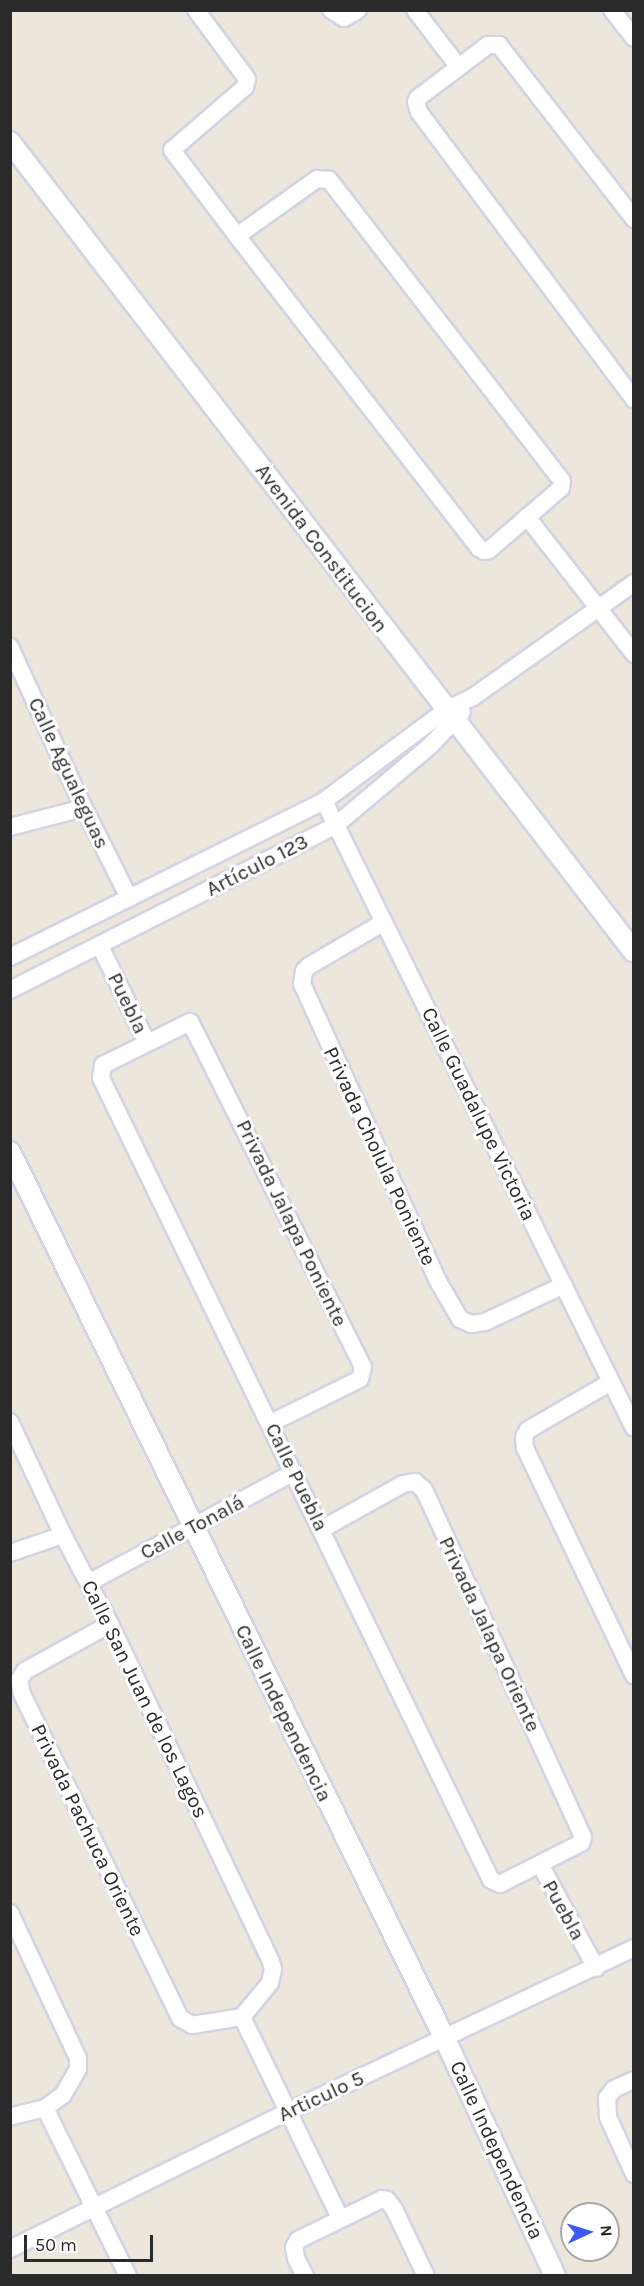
<!DOCTYPE html>
<html>
<head>
<meta charset="utf-8">
<style>
  body { margin:0 }
  #map { position:relative; width:644px; height:2286px; overflow:hidden; background:#ece6dc; font-family:Karla,sans-serif }
  div>[style] { position:absolute }
  .roads { filter:drop-shadow(2px 0 #d2d4e3) drop-shadow(-2px 0 #d2d4e3) drop-shadow(0 2px #d2d4e3) drop-shadow(0 -2px #d2d4e3) }
  .minor>* { height:16px; margin:-8px; padding:0 8px; transform-origin:8px; border-radius:8px; background:#fff }
  .tertiary>* { height:20px; margin:-10px; padding:0 10px; transform-origin:10px; border-radius:10px; background:#fff }
  span { translate:-50% -50%; white-space:nowrap; text-align:center; line-height:1.15; -webkit-text-stroke:6px #fff; paint-order:stroke }
  .street-label { font-size:21px; color:#2a2a2a }
  .frame { position:absolute; inset:0; border:12px solid #2a2a2a; pointer-events:none }
  .north { position:absolute; left:560px; top:2202px; width:60px; height:60px; box-sizing:border-box; background:#fff; border:2px solid #aaa; border-radius:50%; rotate:86deg; font-size:16px; font-weight:700; line-height:24px; text-align:center; color:#2a2a2a }
  .north::after { content:''; display:block; margin:auto; width:21px; height:27px; background:#3e59f7; clip-path:polygon(50% 0,100% 100%,50% 72%,0 100%) }
  .scale { position:absolute; left:24px; top:2235px; width:129px; height:27px; box-sizing:border-box; border:3px solid #2a2a2a; border-top:0; padding-left:8px; font-size:18px; line-height:21px; white-space:nowrap; color:#2a2a2a; -webkit-text-stroke:4px #fff; paint-order:stroke }
</style>
</head>
<body>
<div id="map">
  <div class="roads">
    <div class="minor">
      <div style="left:196px;top:10px;width:86px;rotate:53.5deg"></div>
      <div style="left:247px;top:79px;width:8px;rotate:104deg"></div>
      <div style="left:245px;top:87px;width:96px;rotate:139.2deg"></div>
      <div style="left:172px;top:150px;width:108px;rotate:52.9deg"></div>
      <div style="left:237px;top:236px;width:395px;rotate:52.2deg"></div>
      <div style="left:479px;top:548px;width:6px;rotate:31deg"></div>
      <div style="left:484px;top:551px;width:5px;rotate:-11deg"></div>
      <div style="left:489px;top:550px;width:95px;rotate:-40.7deg"></div>
      <div style="left:561px;top:488px;width:7px;rotate:-82deg"></div>
      <div style="left:562px;top:481px;width:381px;rotate:-127.7deg"></div>
      <div style="left:329px;top:180px;width:12px;rotate:-175deg"></div>
      <div style="left:317px;top:179px;width:98px;rotate:144.5deg"></div>
      <div style="left:331px;top:10px;width:15px;rotate:32deg"></div>
      <div style="left:344px;top:18px;width:16px;rotate:-30deg"></div>
      <div style="left:415px;top:10px;width:71px;rotate:52.5deg"></div>
      <div style="left:612px;top:10px;width:36px;rotate:52deg"></div>
      <div style="left:634px;top:219px;width:220px;rotate:-127.8deg"></div>
      <div style="left:499px;top:45px;width:11px;rotate:180deg"></div>
      <div style="left:488px;top:45px;width:88px;rotate:142.9deg"></div>
      <div style="left:418px;top:98px;width:4px;rotate:117deg"></div>
      <div style="left:416px;top:102px;width:10px;rotate:73deg"></div>
      <div style="left:419px;top:112px;width:359px;rotate:53.2deg"></div>
      <div style="left:527px;top:517px;width:174px;rotate:52deg"></div>
      <div style="left:10px;top:647px;width:166px;rotate:65.4deg"></div>
      <div style="left:79px;top:798px;width:112px;rotate:63.4deg"></div>
      <div style="left:324px;top:801px;width:699px;rotate:63.69deg"></div>
      <div style="left:10px;top:827px;width:76px;rotate:-14.4deg"></div>
      <div style="left:384px;top:922px;width:87px;rotate:149.6deg"></div>
      <div style="left:309px;top:966px;width:7px;rotate:135deg"></div>
      <div style="left:304px;top:971px;width:13px;rotate:99deg"></div>
      <div style="left:302px;top:984px;width:329px;rotate:65.4deg"></div>
      <div style="left:439px;top:1283px;width:42px;rotate:59.7deg"></div>
      <div style="left:460px;top:1319px;width:12px;rotate:24deg"></div>
      <div style="left:471px;top:1324px;width:14px;rotate:-8deg"></div>
      <div style="left:485px;top:1322px;width:87px;rotate:-25.1deg"></div>
      <div style="left:100px;top:946px;width:108px;rotate:64.1deg"></div>
      <div style="left:10px;top:957px;width:351px;rotate:-26.4deg"></div>
      <div style="left:324px;top:801px;width:152px;rotate:-36.7deg"></div>
      <div style="left:446px;top:710px;width:30px;rotate:-26deg"></div>
      <div style="left:473px;top:697px;width:197px;rotate:-35.3deg"></div>
      <div style="left:10px;top:990px;width:365px;rotate:-26.8deg"></div>
      <div style="left:336px;top:825px;width:124px;rotate:-40.1deg"></div>
      <div style="left:431px;top:745px;width:45px;rotate:-46.8deg"></div>
      <div style="left:611px;top:1382px;width:96px;rotate:150deg"></div>
      <div style="left:528px;top:1430px;width:8px;rotate:120deg"></div>
      <div style="left:524px;top:1437px;width:11px;rotate:85deg"></div>
      <div style="left:525px;top:1448px;width:252px;rotate:64.4deg"></div>
      <div style="left:10px;top:1422px;width:125px;rotate:64.9deg"></div>
      <div style="left:63px;top:1535px;width:101px;rotate:62.2deg"></div>
      <div style="left:110px;top:1624px;width:374px;rotate:64.5deg"></div>
      <div style="left:271px;top:1962px;width:7px;rotate:74deg"></div>
      <div style="left:273px;top:1969px;width:14px;rotate:102deg"></div>
      <div style="left:270px;top:1983px;width:44px;rotate:129.5deg"></div>
      <div style="left:271px;top:1423px;width:99px;rotate:-26.3deg"></div>
      <div style="left:360px;top:1379px;width:12px;rotate:-76deg"></div>
      <div style="left:363px;top:1367px;width:386px;rotate:-116.6deg"></div>
      <div style="left:190px;top:1022px;width:97px;rotate:153.7deg"></div>
      <div style="left:103px;top:1065px;width:13px;rotate:99deg"></div>
      <div style="left:101px;top:1078px;width:892px;rotate:64.07deg"></div>
      <div style="left:491px;top:1880px;width:10px;rotate:24deg"></div>
      <div style="left:500px;top:1884px;width:91px;rotate:-26.8deg"></div>
      <div style="left:581px;top:1843px;width:6px;rotate:-72deg"></div>
      <div style="left:583px;top:1837px;width:382px;rotate:-114.6deg"></div>
      <div style="left:424px;top:1490px;width:12px;rotate:-138deg"></div>
      <div style="left:415px;top:1482px;width:12px;rotate:171deg"></div>
      <div style="left:403px;top:1484px;width:93px;rotate:150.9deg"></div>
      <div style="left:10px;top:1553px;width:56px;rotate:-18.8deg"></div>
      <div style="left:90px;top:1582px;width:232px;rotate:-28.3deg"></div>
      <div style="left:110px;top:1624px;width:97px;rotate:151.1deg"></div>
      <div style="left:25px;top:1671px;width:11px;rotate:124deg"></div>
      <div style="left:19px;top:1680px;width:14px;rotate:78deg"></div>
      <div style="left:22px;top:1694px;width:360px;rotate:64deg"></div>
      <div style="left:180px;top:2018px;width:14px;rotate:30deg"></div>
      <div style="left:192px;top:2025px;width:51px;rotate:-9.1deg"></div>
      <div style="left:540px;top:1864px;width:118px;rotate:61.7deg"></div>
      <div style="left:10px;top:1913px;width:160px;rotate:64.9deg"></div>
      <div style="left:78px;top:2058px;width:11px;rotate:90deg"></div>
      <div style="left:78px;top:2069px;width:30px;rotate:120deg"></div>
      <div style="left:63px;top:2095px;width:22px;rotate:144deg"></div>
      <div style="left:45px;top:2108px;width:36px;rotate:166deg"></div>
      <div style="left:242px;top:2017px;width:224px;rotate:64deg"></div>
      <div style="left:634px;top:2080px;width:22px;rotate:156deg"></div>
      <div style="left:614px;top:2089px;width:11px;rotate:128deg"></div>
      <div style="left:607px;top:2098px;width:19px;rotate:87deg"></div>
      <div style="left:608px;top:2117px;width:63px;rotate:65.5deg"></div>
      <div style="left:45px;top:2108px;width:187px;rotate:63.7deg"></div>
      <div style="left:10px;top:2249px;width:309px;rotate:-26.3deg"></div>
      <div style="left:287px;top:2112px;width:384px;rotate:-25.3deg"></div>
      <div style="left:305px;top:2276px;width:20px;rotate:-117deg"></div>
      <div style="left:296px;top:2258px;width:11px;rotate:-100deg"></div>
      <div style="left:294px;top:2247px;width:8px;rotate:-60deg"></div>
      <div style="left:298px;top:2240px;width:93px;rotate:-26deg"></div>
      <div style="left:382px;top:2199px;width:5px;rotate:11deg"></div>
      <div style="left:387px;top:2200px;width:11px;rotate:52deg"></div>
      <div style="left:394px;top:2209px;width:74px;rotate:64.5deg"></div>
    </div>
    <div class="tertiary">
      <div style="left:10px;top:142px;width:1022px;rotate:52.39deg"></div>
      <div style="left:10px;top:1152px;width:988px;rotate:63.88deg"></div>
      <div style="left:445px;top:2039px;width:261px;rotate:65.1deg"></div>
    </div>
  </div>
  <div class="street-label">
    <span style="left:322px;top:548px;rotate:53deg">Avenida Constitucion</span>
    <span style="left:69px;top:773px;rotate:65deg">Calle Agualeguas</span>
    <span style="left:257px;top:865px;rotate:-27deg">Artículo 123</span>
    <span style="left:128px;top:1003px;rotate:64deg">Puebla</span>
    <span style="left:479px;top:1114px;rotate:64deg">Calle Guadalupe Victoria</span>
    <span style="left:380px;top:1156px;rotate:65deg">Privada Cholula Poniente</span>
    <span style="left:292px;top:1223px;rotate:64deg">Privada Jalapa Poniente</span>
    <span style="left:297px;top:1477px;rotate:64deg">Calle Puebla</span>
    <span style="left:192px;top:1527px;rotate:-28deg">Calle Tonalá</span>
    <span style="left:490px;top:1634px;rotate:65deg">Privada Jalapa Oriente</span>
    <span style="left:145px;top:1699px;rotate:64deg">Calle San Juan de los Lagos</span>
    <span style="left:284px;top:1713px;rotate:64deg">Calle Independencia</span>
    <span style="left:88px;top:1830px;rotate:64deg">Privada Pachuca Oriente</span>
    <span style="left:564px;top:1910px;rotate:61deg">Puebla</span>
    <span style="left:321px;top:2096px;rotate:-25deg">Articulo 5</span>
    <span style="left:497px;top:2150px;rotate:65deg">Calle Independencia</span>
  </div>
  <div class="frame"></div>
  <div class="north">N</div>
  <div class="scale">50 m</div>
</div>
</body>
</html>
